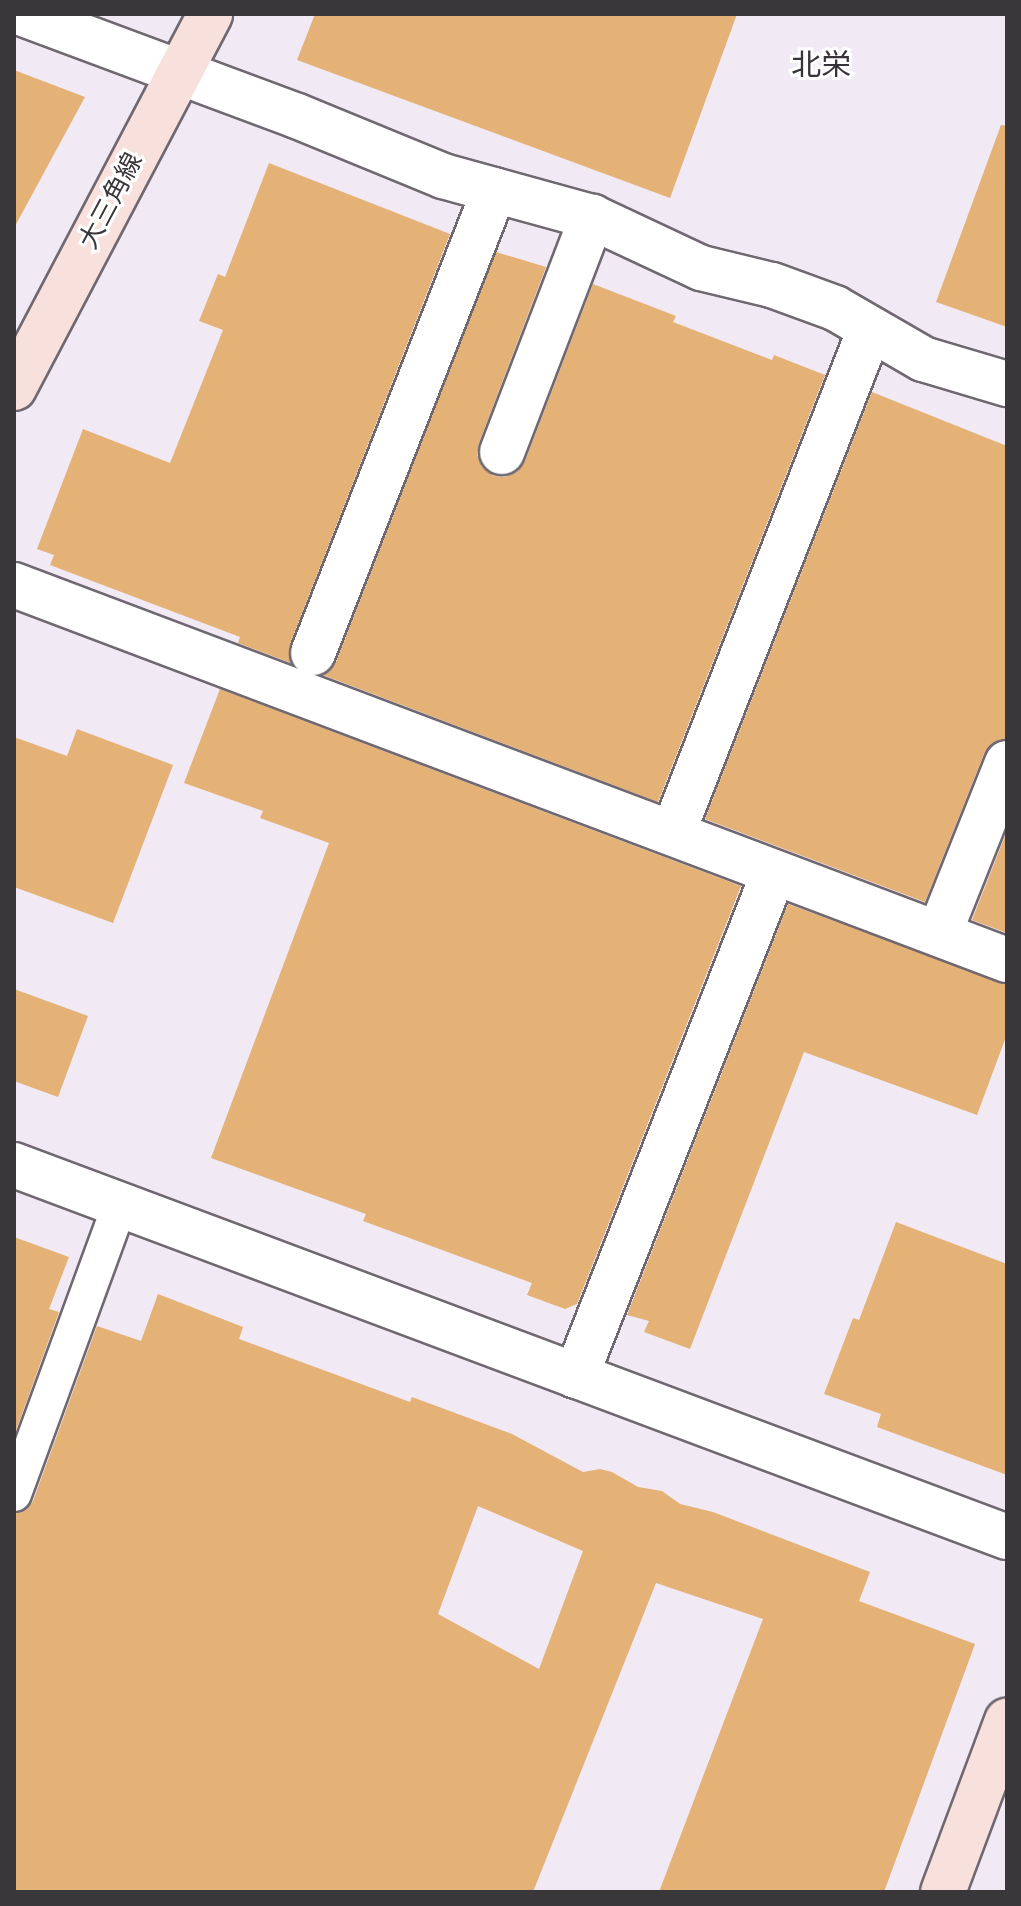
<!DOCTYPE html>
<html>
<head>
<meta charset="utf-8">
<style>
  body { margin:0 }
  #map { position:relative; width:1021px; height:1906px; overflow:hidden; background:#f1e9f3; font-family:Arial,"Noto Sans JP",sans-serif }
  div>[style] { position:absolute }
  .building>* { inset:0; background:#e4b177 }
  .roads { filter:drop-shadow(2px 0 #706871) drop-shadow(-2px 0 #706871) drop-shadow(0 2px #706871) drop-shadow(0 -2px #706871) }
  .lane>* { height:34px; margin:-17px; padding:0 17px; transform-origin:17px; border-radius:17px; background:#fff }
  .street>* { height:44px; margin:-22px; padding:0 22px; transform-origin:22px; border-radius:22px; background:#fff }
  .secondary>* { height:44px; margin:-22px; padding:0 22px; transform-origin:22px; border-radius:22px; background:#f8e1dd }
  span { translate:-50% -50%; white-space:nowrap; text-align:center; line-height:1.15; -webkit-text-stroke:6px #fff; paint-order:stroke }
  .street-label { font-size:26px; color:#3a373b }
  .quarter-label { font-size:30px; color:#38323a }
  .frame { position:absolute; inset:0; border:16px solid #3a373b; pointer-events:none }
</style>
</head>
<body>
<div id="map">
  <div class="building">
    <div style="clip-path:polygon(315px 14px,737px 14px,670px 198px,297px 60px)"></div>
    <div style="clip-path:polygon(14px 70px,85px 97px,14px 228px)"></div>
    <div style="clip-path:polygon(1001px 125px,1007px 126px,1007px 327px,936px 302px)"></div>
    <div style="clip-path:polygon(269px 163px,450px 234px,290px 644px,291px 663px,238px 643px,240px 637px,50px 565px,54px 555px,37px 549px,83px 429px,170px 463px,223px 330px,199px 321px,218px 274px,225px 277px)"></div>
    <div style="clip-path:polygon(496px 252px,546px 267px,479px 443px,477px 455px,482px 467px,494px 476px,505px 477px,517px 472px,525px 461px,593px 284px,676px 316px,673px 322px,772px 360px,774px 355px,825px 375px,658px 802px,323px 675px,336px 662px)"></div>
    <div style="clip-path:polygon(872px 392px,1007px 446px,1007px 739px,992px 743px,984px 754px,925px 902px,705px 819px)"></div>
    <div style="clip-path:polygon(220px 689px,741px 886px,577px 1304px,565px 1309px,527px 1295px,532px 1283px,363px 1221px,366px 1214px,211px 1158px,329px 843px,260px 818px,263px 811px,184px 783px)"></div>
    <div style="clip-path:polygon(77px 729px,173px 765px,113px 923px,14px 887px,14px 737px,67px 756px)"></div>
    <div style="clip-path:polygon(1007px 831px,1007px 933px,972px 920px)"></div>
    <div style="clip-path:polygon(788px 904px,1007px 984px,1007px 1034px,977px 1115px,804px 1052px,690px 1349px,644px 1332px,649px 1321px,627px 1315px)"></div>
    <div style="clip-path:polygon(14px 989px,88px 1016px,58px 1097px,14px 1081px)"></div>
    <div style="clip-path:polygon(896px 1222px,1007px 1264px,1007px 1475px,877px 1427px,881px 1414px,824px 1394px,853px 1318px,859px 1320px)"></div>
    <div style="clip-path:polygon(14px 1237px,69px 1257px,49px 1309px,59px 1312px,14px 1436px)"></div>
    <div style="clip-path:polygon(evenodd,158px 1294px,243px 1327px,239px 1339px,410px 1402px,412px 1397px,512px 1434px,583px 1472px,600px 1469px,612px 1472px,638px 1487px,662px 1491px,680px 1504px,713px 1512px,870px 1572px,859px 1601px,975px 1644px,884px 1892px,659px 1892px,763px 1619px,656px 1583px,533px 1892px,14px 1892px,14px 1514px,26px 1510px,33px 1501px,97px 1326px,141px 1341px,158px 1294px,478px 1506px,583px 1551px,539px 1669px,438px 1614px,478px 1506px)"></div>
  </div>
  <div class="roads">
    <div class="lane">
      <div style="left:14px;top:1494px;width:308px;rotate:-69.9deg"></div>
    </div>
    <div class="street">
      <div style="left:23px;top:14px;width:292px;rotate:20.4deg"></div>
      <div style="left:297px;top:116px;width:158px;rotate:22.3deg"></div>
      <div style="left:443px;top:176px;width:155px;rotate:15.4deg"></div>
      <div style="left:592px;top:217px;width:120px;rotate:25.1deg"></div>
      <div style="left:701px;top:268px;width:73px;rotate:13.5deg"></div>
      <div style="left:772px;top:285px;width:67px;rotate:20.1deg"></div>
      <div style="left:835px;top:308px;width:102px;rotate:30.1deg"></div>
      <div style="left:923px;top:359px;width:88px;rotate:16.6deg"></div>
      <div style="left:502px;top:452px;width:252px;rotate:-69deg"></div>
      <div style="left:14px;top:585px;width:1061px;rotate:20.69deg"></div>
      <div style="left:313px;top:653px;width:497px;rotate:-68.6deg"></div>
      <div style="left:673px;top:833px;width:541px;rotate:-68.65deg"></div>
      <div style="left:939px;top:934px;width:184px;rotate:-68.3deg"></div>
      <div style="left:14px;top:1165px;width:1060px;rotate:20.54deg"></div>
      <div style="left:576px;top:1376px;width:541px;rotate:-68.55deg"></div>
    </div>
    <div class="secondary">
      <div style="left:14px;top:388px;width:422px;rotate:-62.3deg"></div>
      <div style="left:943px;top:1892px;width:183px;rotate:-69.5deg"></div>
    </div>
  </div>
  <div class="street-label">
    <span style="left:111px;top:201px;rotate:-62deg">大三角線</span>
  </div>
  <div class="quarter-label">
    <span style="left:821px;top:65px">北栄</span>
  </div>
  <div class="frame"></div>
</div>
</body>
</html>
